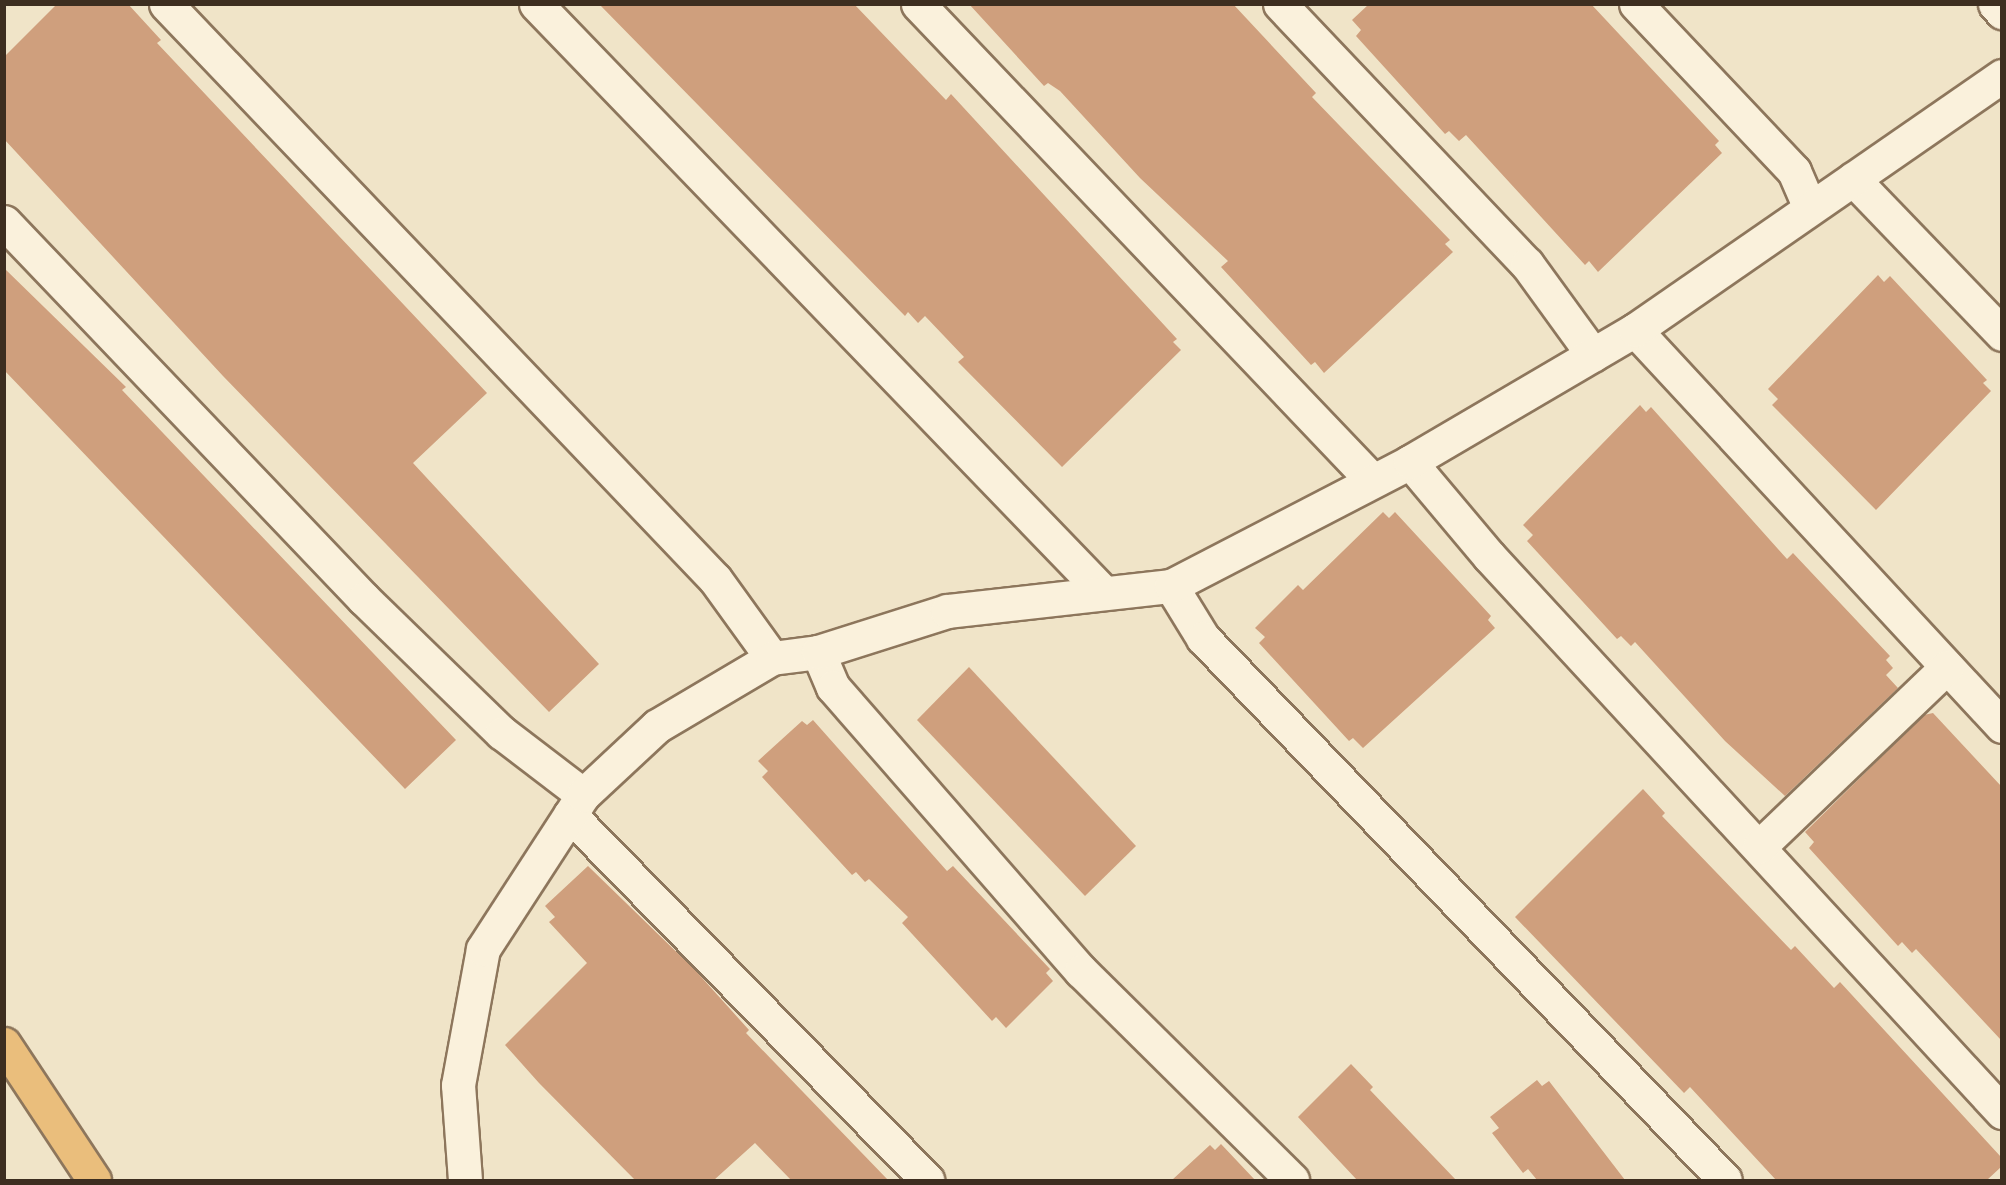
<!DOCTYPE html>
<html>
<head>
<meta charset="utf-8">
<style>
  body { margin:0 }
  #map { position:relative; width:2006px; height:1185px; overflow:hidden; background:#f0e4c8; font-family:"PT Serif",serif }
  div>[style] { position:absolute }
  .building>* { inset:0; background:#cf9f7d }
  .roads { filter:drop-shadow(2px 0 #8d765c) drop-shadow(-2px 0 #8d765c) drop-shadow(0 2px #8d765c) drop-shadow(0 -2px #8d765c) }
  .minor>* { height:33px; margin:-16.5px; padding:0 16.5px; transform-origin:16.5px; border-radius:16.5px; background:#faf1dc }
  .trunk>* { height:33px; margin:-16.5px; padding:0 16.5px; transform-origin:16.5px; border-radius:16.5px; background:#eabe7c }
  span { translate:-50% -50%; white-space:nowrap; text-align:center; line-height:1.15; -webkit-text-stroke:4.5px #f7eed8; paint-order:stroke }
  .frame { position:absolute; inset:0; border:6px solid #3d2e20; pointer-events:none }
</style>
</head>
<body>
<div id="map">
  <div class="building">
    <div style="clip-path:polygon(57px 4px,128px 4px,161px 40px,157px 43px,487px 393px,413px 463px,599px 664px,549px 712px,223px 376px,4px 139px,4px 57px)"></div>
    <div style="clip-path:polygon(599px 4px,854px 4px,946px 100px,951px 94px,1177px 339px,1173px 342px,1181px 350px,1062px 467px,958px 362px,964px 357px,925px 316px,918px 323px,908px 312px,905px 316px)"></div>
    <div style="clip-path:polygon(969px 4px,1233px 4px,1316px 93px,1312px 97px,1450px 240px,1445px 244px,1453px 252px,1324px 373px,1315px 362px,1311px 365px,1221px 267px,1228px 261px,1140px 178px,1060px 91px,1048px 83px,1044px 86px)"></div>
    <div style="clip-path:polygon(1369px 4px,1591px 4px,1719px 141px,1715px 145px,1722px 153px,1598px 272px,1589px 261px,1585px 265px,1466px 135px,1459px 141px,1449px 131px,1445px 134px,1356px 36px,1361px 30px,1352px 20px)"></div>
    <div style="clip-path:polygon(4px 268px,126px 387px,122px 390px,456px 740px,405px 789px,4px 370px)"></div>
    <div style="clip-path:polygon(1878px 275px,1884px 282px,1890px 276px,1987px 380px,1983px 383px,1991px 391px,1876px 510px,1772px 405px,1778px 399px,1768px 389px)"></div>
    <div style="clip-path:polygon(1640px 405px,1646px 412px,1651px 407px,1787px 559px,1793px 553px,1890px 656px,1886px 660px,1893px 668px,1886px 675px,1898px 688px,1785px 796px,1725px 741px,1635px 642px,1631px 646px,1621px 636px,1617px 639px,1527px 541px,1533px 535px,1523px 525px)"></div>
    <div style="clip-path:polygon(1383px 512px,1389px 518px,1395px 512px,1491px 616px,1488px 620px,1495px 628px,1363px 748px,1353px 738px,1349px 741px,1259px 643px,1265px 637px,1255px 628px,1298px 585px,1303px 590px)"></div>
    <div style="clip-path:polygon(969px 667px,1136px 846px,1085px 896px,917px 720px)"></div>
    <div style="clip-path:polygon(1933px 713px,2001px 786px,2001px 1040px,1916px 949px,1912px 953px,1902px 942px,1898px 946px,1809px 848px,1814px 842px,1805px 832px,1924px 715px)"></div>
    <div style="clip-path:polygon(813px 720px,947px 871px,953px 866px,1050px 969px,1046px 973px,1053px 981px,1006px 1028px,996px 1017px,992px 1021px,902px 923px,908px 917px,869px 879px,865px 882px,856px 872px,852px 875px,762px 777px,768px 771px,758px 761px,802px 721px,807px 725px)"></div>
    <div style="clip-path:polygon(1643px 789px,1665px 813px,1662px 816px,1791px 950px,1795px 946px,1834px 988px,1840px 982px,2001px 1157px,2001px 1167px,1987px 1180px,1776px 1180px,1690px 1087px,1684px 1093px,1515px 917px)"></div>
    <div style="clip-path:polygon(588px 866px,695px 970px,749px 1030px,746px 1033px,888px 1180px,791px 1180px,755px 1143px,714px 1180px,635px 1180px,539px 1083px,505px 1045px,587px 963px,549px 922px,555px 917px,545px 906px)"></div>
    <div style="clip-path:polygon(1351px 1064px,1373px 1087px,1370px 1090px,1456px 1180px,1357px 1180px,1298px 1117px)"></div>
    <div style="clip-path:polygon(1537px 1080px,1542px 1086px,1549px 1081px,1625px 1180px,1537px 1180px,1528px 1169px,1523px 1173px,1492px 1133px,1499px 1128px,1490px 1117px)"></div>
    <div style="clip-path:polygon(1221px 1144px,1255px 1180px,1172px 1180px,1210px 1145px,1215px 1150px)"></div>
  </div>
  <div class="roads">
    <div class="minor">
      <div style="left:166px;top:4px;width:795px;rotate:46.33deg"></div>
      <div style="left:715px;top:579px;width:97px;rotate:54.2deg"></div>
      <div style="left:536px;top:4px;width:815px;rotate:46.04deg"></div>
      <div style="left:918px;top:4px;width:656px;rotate:46.36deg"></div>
      <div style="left:1280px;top:4px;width:359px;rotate:46.5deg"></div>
      <div style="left:1527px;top:264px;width:112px;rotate:54deg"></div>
      <div style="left:1636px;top:4px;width:230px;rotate:46.6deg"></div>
      <div style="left:1794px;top:171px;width:40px;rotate:66.6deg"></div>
      <div style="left:1995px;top:4px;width:11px;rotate:49deg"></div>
      <div style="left:1853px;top:179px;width:215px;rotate:46.1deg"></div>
      <div style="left:4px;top:222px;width:521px;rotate:46.32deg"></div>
      <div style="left:364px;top:599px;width:192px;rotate:44.2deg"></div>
      <div style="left:502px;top:733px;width:102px;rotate:37.4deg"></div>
      <div style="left:1635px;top:330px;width:540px;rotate:47.18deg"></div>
      <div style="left:1410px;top:462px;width:123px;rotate:50deg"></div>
      <div style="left:1489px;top:556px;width:757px;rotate:47.3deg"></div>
      <div style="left:1171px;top:586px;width:61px;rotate:58.4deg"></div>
      <div style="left:1203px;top:638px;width:752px;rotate:46.08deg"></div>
      <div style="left:818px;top:652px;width:38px;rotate:67deg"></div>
      <div style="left:833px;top:687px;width:377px;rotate:48.9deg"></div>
      <div style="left:1081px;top:971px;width:297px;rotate:44.7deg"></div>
      <div style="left:570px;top:815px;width:511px;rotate:45.63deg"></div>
      <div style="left:1759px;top:847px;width:260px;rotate:-43.8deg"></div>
      <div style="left:465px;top:1180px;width:95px;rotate:-94.2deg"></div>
      <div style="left:458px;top:1085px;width:138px;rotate:-79.6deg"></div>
      <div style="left:483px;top:949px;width:184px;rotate:-57deg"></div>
      <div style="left:583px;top:795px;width:101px;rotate:-43deg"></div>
      <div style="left:657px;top:726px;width:134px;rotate:-30.6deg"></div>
      <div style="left:772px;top:658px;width:46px;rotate:-7.4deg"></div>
      <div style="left:818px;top:652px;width:135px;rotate:-17.6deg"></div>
      <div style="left:947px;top:611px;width:225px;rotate:-6.4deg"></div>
      <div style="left:1171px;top:586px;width:269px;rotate:-27.4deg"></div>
      <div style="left:1410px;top:462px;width:261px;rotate:-30.4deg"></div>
      <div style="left:1635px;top:330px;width:446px;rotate:-34.7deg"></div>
    </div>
    <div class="trunk">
      <div style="left:4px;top:1044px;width:163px;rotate:56.5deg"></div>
    </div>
  </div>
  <div class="frame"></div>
</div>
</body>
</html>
